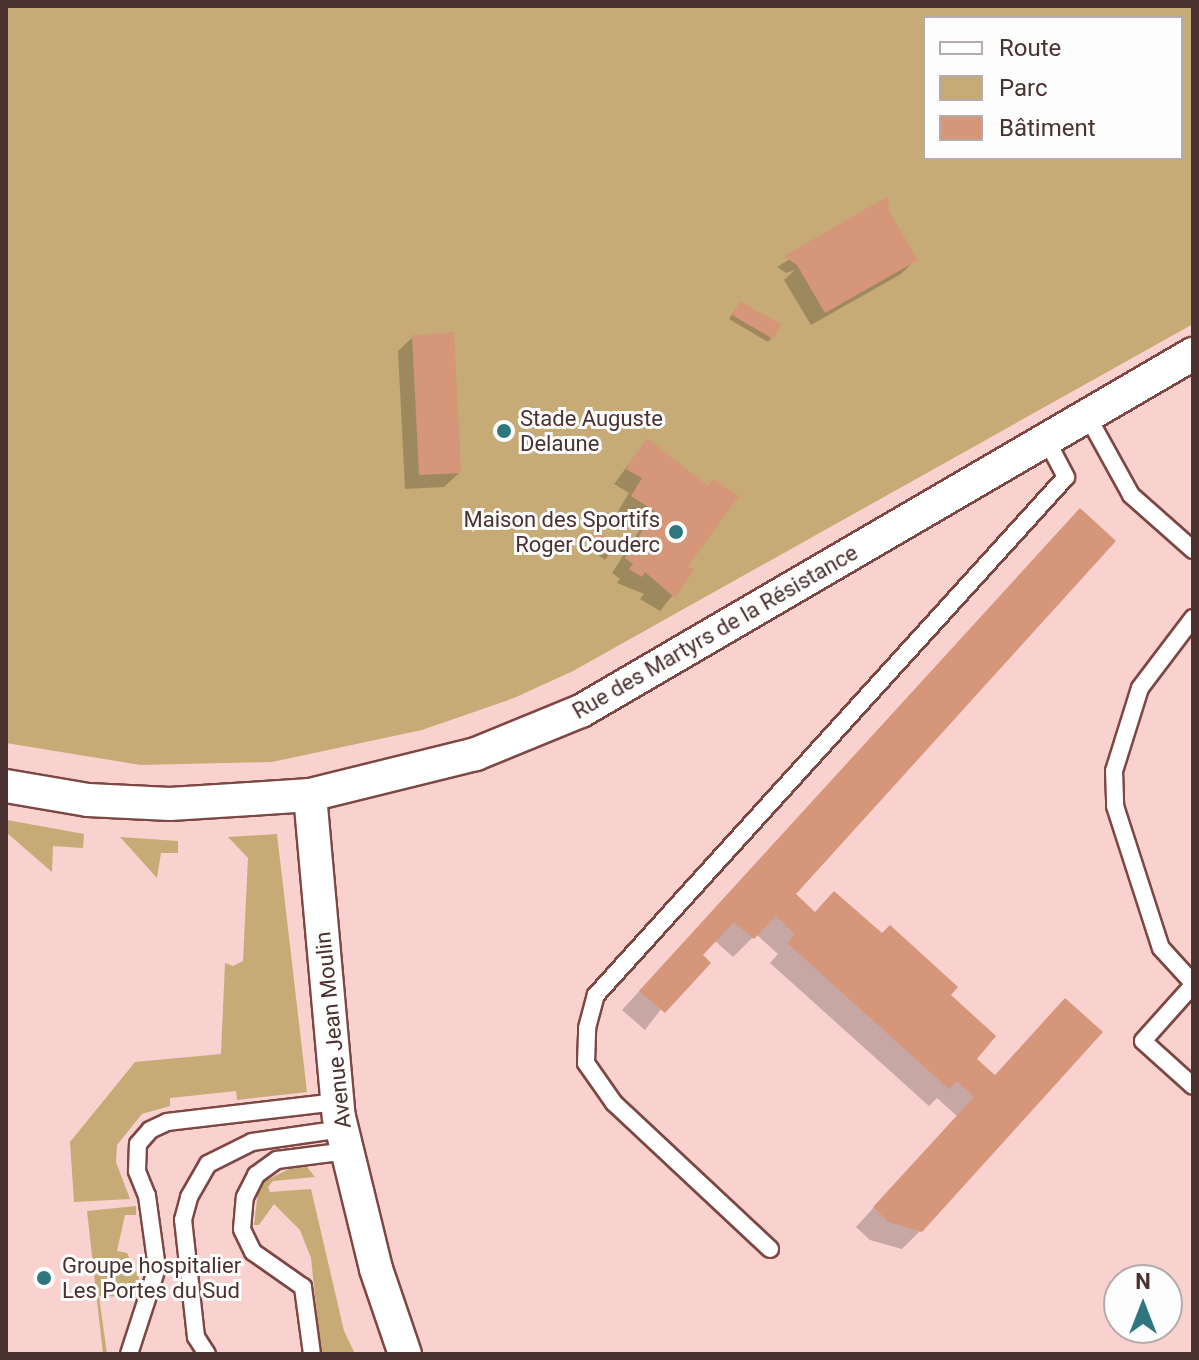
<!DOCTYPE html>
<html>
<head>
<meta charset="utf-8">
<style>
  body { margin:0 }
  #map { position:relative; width:1199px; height:1360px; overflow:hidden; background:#f9d1ce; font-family:Roboto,sans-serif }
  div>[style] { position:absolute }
  .green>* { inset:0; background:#c6ab76 }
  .shadow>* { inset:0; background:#0003 }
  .building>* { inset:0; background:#d6967a }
  .roads { filter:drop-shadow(2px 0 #7d4744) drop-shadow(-2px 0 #7d4744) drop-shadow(0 2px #7d4744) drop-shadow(0 -2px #7d4744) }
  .lane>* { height:16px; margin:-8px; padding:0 8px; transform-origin:8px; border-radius:8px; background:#fff }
  .street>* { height:32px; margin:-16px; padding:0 16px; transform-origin:16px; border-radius:16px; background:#fff }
  .dots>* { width:22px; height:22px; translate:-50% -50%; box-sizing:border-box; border:4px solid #fdfdfd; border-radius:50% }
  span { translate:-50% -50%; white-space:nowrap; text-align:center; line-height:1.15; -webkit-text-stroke:6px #fdfdfd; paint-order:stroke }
  .poi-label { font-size:22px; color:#4b312f }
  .left { translate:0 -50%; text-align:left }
  .right { translate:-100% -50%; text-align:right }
  .street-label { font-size:22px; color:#4b312f }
  .frame { position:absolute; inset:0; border:8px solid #4b312f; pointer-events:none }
  .legend { position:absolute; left:923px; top:16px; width:260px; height:144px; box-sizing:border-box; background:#fdfdfd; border:2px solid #b6abab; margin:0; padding:10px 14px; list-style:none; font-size:24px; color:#4b312f }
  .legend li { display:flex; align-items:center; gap:16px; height:40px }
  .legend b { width:40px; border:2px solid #b6abab }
  .north { position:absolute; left:1103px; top:1264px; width:80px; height:80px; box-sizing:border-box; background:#fdfdfd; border:2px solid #b6abab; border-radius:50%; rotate:0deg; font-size:22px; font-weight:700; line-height:32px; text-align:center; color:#4b312f }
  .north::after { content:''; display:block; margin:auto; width:28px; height:36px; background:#2e777e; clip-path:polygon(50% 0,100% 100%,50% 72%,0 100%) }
</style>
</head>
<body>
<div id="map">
  <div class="green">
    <div style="clip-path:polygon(evenodd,6px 6px,1193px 6px,1193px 324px,573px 671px,514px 698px,422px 730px,272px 762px,141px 765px,6px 743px,6px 6px,925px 18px,1181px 18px,1181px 158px,925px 158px,925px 18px)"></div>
    <div style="clip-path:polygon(7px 820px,84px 834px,83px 848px,53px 846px,52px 872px,7px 833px)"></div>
    <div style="clip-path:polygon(277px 834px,307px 1092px,237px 1100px,236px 1091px,170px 1098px,170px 1106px,142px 1114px,117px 1145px,116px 1162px,130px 1199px,74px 1202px,70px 1142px,135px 1062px,221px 1054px,225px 963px,233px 966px,243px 961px,248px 858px,228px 837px)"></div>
    <div style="clip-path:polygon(120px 837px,178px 841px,178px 853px,161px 853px,157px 878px)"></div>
    <div style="clip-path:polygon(303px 1162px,315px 1177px,273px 1181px,268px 1187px,270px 1192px,311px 1189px,344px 1331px,355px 1354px,321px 1354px,311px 1258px,300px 1230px,274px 1204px,259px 1225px,254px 1225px,259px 1184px)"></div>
    <div style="clip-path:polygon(136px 1206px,136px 1215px,125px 1215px,117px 1251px,127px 1253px,139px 1278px,132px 1297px,99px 1296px,107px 1354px,103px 1354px,87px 1211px)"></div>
  </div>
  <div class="shadow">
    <div style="clip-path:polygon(886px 199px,880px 218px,915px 260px,901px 274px,811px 325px,784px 280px,795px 270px,786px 273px,777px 267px)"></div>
    <div style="clip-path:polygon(736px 308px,772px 337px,768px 342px,729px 319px)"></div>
    <div style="clip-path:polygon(413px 337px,459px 473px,444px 487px,405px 489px,398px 351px)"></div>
    <div style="clip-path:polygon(647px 440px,685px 566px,692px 571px,660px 611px,640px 599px,644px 594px,617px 583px,620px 579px,612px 573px,642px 526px,618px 511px,629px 493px,614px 484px)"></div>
    <div style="clip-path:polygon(1062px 530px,793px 894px,814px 914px,948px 995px,974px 1059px,994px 1077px,921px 1230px,902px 1249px,870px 1240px,856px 1227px,957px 1116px,937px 1098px,929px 1106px,770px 963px,778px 954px,756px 934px,733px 957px,714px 940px,645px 1030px,622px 1010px)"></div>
    <div style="clip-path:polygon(595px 538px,617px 546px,605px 560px,588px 548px)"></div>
  </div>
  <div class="building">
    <div style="clip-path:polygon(888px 196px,889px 211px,918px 260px,825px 313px,797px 265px,784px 256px)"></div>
    <div style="clip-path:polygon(740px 301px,782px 325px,773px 339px,732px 315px)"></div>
    <div style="clip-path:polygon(454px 332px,461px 473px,419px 475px,412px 335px)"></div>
    <div style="clip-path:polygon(647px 438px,708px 486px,713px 479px,739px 496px,688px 566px,694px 570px,675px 598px,645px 572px,642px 577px,629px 569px,633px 564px,625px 558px,655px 511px,631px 496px,642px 478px,626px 469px)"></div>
    <div style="clip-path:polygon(1080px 508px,1116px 541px,796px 894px,815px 912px,834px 891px,882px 933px,890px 925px,958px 987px,951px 995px,996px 1036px,977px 1059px,995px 1075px,1065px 998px,1103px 1032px,922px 1232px,889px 1222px,873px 1207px,974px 1097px,957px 1081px,949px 1089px,787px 943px,795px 934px,776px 916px,754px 939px,734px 922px,703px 955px,711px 963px,665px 1013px,639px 991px)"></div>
    <div style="clip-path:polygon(599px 531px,619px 545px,611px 557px,591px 544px)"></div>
  </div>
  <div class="roads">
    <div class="lane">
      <div style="left:1088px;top:417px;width:89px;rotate:61.1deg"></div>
      <div style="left:1131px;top:495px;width:83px;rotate:41.6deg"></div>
      <div style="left:1193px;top:618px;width:88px;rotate:127.1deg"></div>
      <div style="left:1140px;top:688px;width:87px;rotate:107.4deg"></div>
      <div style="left:1114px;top:771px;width:35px;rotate:88deg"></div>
      <div style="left:1115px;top:806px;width:149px;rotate:72.1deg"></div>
      <div style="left:1161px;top:948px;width:47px;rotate:47.6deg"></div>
      <div style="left:1193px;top:985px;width:75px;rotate:131.8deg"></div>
      <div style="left:1143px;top:1041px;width:67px;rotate:42deg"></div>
      <div style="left:770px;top:1249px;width:214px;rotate:-136.9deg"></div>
      <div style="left:614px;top:1103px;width:49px;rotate:-125deg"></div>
      <div style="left:586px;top:1063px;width:35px;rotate:-88deg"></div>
      <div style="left:587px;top:1028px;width:34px;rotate:-75deg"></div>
      <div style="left:596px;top:995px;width:699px;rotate:-47.78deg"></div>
      <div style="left:1066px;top:477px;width:41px;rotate:-117.8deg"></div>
      <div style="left:129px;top:1354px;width:90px;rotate:-72deg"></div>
      <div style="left:157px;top:1268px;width:73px;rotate:-97.9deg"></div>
      <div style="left:147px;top:1196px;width:27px;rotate:-112deg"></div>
      <div style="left:137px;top:1171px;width:27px;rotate:-88deg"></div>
      <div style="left:138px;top:1144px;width:18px;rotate:-49deg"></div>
      <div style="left:150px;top:1130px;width:19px;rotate:-25deg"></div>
      <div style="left:167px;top:1122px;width:171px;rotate:-6.7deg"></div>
      <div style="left:207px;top:1354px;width:20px;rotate:-123deg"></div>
      <div style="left:196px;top:1337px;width:118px;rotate:-96.3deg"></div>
      <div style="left:183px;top:1220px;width:24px;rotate:-75deg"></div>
      <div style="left:189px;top:1197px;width:38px;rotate:-60deg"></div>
      <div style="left:208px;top:1164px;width:49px;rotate:-26.6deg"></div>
      <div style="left:252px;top:1142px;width:91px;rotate:-8.2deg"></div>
      <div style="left:312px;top:1354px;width:68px;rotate:-97.7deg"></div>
      <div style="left:303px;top:1287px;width:61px;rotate:-145deg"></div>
      <div style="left:253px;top:1252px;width:25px;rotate:-116deg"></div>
      <div style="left:242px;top:1229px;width:32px;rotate:-85deg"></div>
      <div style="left:245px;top:1197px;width:25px;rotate:-63deg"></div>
      <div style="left:256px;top:1175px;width:26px;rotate:-36deg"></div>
      <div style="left:277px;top:1160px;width:71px;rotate:-7.3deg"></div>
    </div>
    <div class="street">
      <div style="left:6px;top:786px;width:83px;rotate:9.7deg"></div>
      <div style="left:88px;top:800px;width:82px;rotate:2.8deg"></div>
      <div style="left:170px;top:804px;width:80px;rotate:-3.6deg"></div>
      <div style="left:250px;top:799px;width:60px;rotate:-3.8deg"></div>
      <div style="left:310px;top:795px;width:171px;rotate:-13.9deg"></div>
      <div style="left:476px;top:754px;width:113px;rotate:-22.3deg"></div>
      <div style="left:581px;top:711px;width:709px;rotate:-30.26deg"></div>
      <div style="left:310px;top:795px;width:323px;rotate:84.9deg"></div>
      <div style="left:339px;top:1117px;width:156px;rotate:76.3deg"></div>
      <div style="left:376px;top:1269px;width:90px;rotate:71.2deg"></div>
    </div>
  </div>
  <div class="dots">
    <div style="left:504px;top:431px;background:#2e777e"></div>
    <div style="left:676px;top:532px;background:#2e777e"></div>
    <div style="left:44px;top:1278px;background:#2e777e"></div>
  </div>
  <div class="poi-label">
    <span class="left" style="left:520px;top:431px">Stade Auguste<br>Delaune</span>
    <span class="right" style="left:660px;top:532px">Maison des Sportifs<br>Roger Couderc</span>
    <span class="left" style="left:62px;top:1278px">Groupe hospitalier<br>Les Portes du Sud</span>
  </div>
  <div class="street-label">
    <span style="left:715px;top:632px;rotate:-30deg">Rue des Martyrs de la Résistance</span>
    <span style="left:333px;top:1030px;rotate:-96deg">Avenue Jean Moulin</span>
  </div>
  <div class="frame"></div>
  <ul class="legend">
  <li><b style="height:10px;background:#fff"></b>Route</li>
  <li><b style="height:22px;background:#c6ab76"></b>Parc</li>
  <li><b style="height:22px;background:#d6967a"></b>Bâtiment</li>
  </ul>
  <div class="north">N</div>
</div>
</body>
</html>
